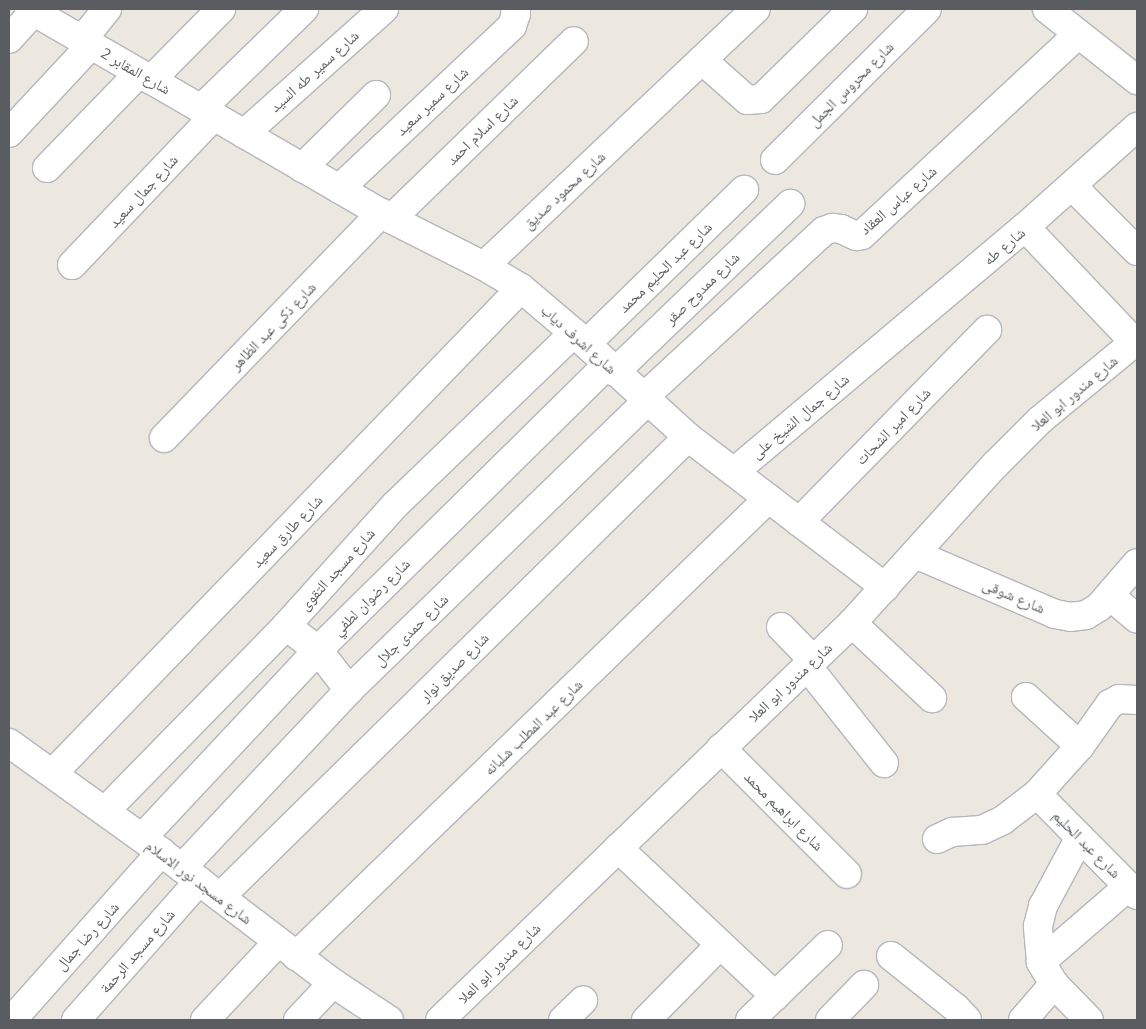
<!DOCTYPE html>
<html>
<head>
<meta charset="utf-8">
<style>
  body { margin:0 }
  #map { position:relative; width:1146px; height:1029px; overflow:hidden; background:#ece8e0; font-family:"Open Sans","Noto Naskh Arabic",sans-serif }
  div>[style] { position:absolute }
  .roads { filter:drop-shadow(1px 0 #b3b7bb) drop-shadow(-1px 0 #b3b7bb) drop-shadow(0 1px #b3b7bb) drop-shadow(0 -1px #b3b7bb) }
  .minor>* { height:28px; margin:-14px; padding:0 14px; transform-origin:14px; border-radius:14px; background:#fff }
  span { translate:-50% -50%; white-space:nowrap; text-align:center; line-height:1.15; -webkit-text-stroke:4px #fff; paint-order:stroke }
  .street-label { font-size:15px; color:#595d61 }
  .frame { position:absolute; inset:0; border:10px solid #595d61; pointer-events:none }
</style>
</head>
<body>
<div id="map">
  <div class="roads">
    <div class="minor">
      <div style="left:29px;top:9px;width:419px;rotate:30.1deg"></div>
      <div style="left:391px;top:219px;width:104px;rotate:26.8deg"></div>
      <div style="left:484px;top:266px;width:43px;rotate:30.7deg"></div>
      <div style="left:521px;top:288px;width:70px;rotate:40.3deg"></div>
      <div style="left:574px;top:333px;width:154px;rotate:42.4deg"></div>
      <div style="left:688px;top:437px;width:248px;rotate:37.3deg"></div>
      <div style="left:1047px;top:9px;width:115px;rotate:38.3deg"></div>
      <div style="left:9px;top:39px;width:40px;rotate:-48deg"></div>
      <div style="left:82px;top:40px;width:40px;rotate:-51deg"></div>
      <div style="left:702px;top:60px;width:60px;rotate:41.6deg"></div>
      <div style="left:747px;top:100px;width:14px;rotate:-4deg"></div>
      <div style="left:761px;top:99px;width:129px;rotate:-44.4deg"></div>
      <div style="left:151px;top:80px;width:100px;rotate:-45.4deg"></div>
      <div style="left:201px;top:109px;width:144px;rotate:-44.2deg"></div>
      <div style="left:9px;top:133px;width:120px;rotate:-47deg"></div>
      <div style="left:244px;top:134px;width:188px;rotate:-41.8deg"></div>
      <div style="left:775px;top:160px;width:214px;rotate:-44.8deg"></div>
      <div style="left:47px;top:168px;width:132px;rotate:-45.9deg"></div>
      <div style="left:302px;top:168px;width:104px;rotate:-44.6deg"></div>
      <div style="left:1072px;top:186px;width:92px;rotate:45deg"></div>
      <div style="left:339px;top:189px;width:238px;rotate:-43.3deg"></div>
      <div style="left:512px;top:26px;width:13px;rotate:-72deg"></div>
      <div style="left:516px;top:14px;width:5px;rotate:-101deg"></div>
      <div style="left:391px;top:219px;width:255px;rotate:-44.2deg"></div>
      <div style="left:1025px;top:227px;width:163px;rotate:46.5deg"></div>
      <div style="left:72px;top:265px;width:206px;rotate:-46.4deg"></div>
      <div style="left:484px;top:266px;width:374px;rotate:-43.4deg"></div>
      <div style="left:586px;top:344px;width:221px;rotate:-44.3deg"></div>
      <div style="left:615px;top:372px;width:243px;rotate:-43.8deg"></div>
      <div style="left:644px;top:397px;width:245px;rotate:-42.7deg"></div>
      <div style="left:824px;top:231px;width:9px;rotate:-21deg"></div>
      <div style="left:832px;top:228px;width:9px;rotate:6deg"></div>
      <div style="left:841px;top:229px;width:17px;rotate:25deg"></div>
      <div style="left:856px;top:236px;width:6px;rotate:-9deg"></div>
      <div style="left:862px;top:235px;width:295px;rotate:-42.9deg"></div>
      <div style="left:164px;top:438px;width:313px;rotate:-46deg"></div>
      <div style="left:734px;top:472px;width:380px;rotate:-40.1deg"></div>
      <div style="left:1025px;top:227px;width:150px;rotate:-41.8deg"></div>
      <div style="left:799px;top:522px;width:269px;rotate:-45.6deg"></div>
      <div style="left:915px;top:554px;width:152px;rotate:23.2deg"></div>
      <div style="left:1055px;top:614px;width:15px;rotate:11deg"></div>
      <div style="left:1070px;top:617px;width:16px;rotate:-7deg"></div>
      <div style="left:1086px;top:615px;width:15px;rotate:-32deg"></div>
      <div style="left:1099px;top:607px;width:58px;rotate:-49.2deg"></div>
      <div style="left:1110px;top:596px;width:35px;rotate:40deg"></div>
      <div style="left:852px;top:623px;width:110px;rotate:43.2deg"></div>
      <div style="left:286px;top:626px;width:40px;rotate:37deg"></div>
      <div style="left:318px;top:650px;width:51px;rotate:52.2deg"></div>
      <div style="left:781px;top:627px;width:46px;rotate:45.9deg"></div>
      <div style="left:807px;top:666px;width:124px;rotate:51.6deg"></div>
      <div style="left:1026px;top:697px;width:73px;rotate:42.2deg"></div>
      <div style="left:9px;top:743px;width:187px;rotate:35.6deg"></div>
      <div style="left:161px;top:852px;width:216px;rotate:37.3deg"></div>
      <div style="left:333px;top:983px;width:67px;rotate:33.5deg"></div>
      <div style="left:721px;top:748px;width:178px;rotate:45deg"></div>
      <div style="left:53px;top:773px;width:674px;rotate:-46.02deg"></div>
      <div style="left:1037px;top:794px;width:142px;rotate:45.3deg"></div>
      <div style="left:105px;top:811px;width:259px;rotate:-45.6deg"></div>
      <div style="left:286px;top:626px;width:163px;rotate:-48deg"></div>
      <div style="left:395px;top:505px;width:248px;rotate:-43.9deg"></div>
      <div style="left:142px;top:838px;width:258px;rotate:-46.9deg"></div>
      <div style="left:318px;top:650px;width:407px;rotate:-44.6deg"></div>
      <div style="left:937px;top:839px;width:17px;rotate:-25deg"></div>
      <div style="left:952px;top:832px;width:30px;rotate:-4deg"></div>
      <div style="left:982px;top:830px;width:23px;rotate:-25deg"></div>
      <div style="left:1003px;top:820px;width:43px;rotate:-37.4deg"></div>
      <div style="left:1037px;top:794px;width:64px;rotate:-48.1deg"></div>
      <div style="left:1080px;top:746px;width:52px;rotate:-54.5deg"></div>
      <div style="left:1110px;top:704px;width:10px;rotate:-29deg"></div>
      <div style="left:1119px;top:699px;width:18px;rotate:3deg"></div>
      <div style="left:618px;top:848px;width:216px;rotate:43.3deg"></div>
      <div style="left:182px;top:868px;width:244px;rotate:-46.8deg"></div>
      <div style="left:349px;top:690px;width:417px;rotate:-44.1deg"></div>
      <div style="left:220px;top:897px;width:656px;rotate:-44.51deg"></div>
      <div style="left:296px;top:956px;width:658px;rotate:-44.08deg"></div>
      <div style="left:891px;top:956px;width:83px;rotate:38.7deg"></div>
      <div style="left:956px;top:1008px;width:16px;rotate:47deg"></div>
      <div style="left:1041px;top:962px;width:116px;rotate:-40.8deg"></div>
      <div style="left:1054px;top:984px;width:50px;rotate:45.8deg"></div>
      <div style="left:12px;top:1020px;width:225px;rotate:-48.4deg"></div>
      <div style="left:76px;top:1020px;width:186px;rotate:-48.5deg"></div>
      <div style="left:205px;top:1020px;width:107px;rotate:-46.9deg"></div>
      <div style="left:298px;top:1020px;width:51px;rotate:-46.6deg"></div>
      <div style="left:440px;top:1020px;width:572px;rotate:-43.94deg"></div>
      <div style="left:852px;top:623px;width:213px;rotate:-47.9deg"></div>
      <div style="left:995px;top:465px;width:64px;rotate:-45deg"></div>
      <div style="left:1040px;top:420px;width:126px;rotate:-39.5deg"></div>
      <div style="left:563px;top:1020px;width:28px;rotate:-44deg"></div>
      <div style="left:646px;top:1020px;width:105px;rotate:-45.4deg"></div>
      <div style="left:750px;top:1020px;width:108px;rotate:-43.9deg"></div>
      <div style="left:830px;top:1020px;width:49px;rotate:-45.8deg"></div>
      <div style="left:1023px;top:1020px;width:48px;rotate:-49.3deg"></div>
      <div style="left:1054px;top:984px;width:26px;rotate:-121deg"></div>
      <div style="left:1041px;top:962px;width:36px;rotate:-95deg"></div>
      <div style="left:1038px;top:926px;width:21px;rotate:-76deg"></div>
      <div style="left:1043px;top:906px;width:78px;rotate:-61.8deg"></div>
    </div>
  </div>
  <div class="street-label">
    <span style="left:136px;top:71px;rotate:30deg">شارع المقابر 2</span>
    <span style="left:314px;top:71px;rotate:-42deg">شارع سمير طه السيد</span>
    <span style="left:851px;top:84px;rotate:-45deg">شارع محروس الجمل</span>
    <span style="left:432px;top:101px;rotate:-43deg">شارع سمير سعيد</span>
    <span style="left:482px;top:130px;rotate:-44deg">شارع اسلام احمد</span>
    <span style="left:564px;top:190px;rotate:-43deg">شارع محمود صديق</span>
    <span style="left:143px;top:191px;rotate:-47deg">شارع جمال سعيد</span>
    <span style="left:898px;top:200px;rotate:-41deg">شارع عباس العقاد</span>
    <span style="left:1004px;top:246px;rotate:-40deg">شارع طه</span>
    <span style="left:665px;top:267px;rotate:-44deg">شارع عبد الحليم محمد</span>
    <span style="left:702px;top:288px;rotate:-44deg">شارع ممدوح صقر</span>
    <span style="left:273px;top:326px;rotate:-46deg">شارع ذكى عبد الظاهر</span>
    <span style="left:579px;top:339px;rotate:42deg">شارع اشرف دياب</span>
    <span style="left:1074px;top:393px;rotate:-40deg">شارع مندور ابو العلا</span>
    <span style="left:800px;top:416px;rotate:-40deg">شارع جمال الشيخ على</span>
    <span style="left:893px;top:426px;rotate:-46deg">شارع امير الشحات</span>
    <span style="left:287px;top:531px;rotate:-46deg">شارع طارق سعيد</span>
    <span style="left:337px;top:569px;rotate:-48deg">شارع مسجد التقوى</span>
    <span style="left:1014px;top:596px;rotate:23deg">شارع شوقى</span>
    <span style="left:371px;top:597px;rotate:-45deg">شارع رضوان لطفي</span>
    <span style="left:411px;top:630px;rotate:-44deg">شارع حمدى جلال</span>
    <span style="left:454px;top:667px;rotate:-45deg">شارع صديق نوار</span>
    <span style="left:790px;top:682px;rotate:-43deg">شارع مندور ابو العلا</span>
    <span style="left:533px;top:727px;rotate:-44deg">شارع عبد المطلب شلبانه</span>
    <span style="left:784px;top:811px;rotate:45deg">شارع ابراهيم محمد</span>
    <span style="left:1087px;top:844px;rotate:45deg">شارع عبد الحليم</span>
    <span style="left:199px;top:882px;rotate:37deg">شارع مسجد نور الاسلام</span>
    <span style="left:87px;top:936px;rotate:-48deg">شارع رضا جمال</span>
    <span style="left:137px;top:951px;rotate:-49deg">شارع مسجد الرحمة</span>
    <span style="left:499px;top:963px;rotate:-44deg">شارع مندور ابو العلا</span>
  </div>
  <div class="frame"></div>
</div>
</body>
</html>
